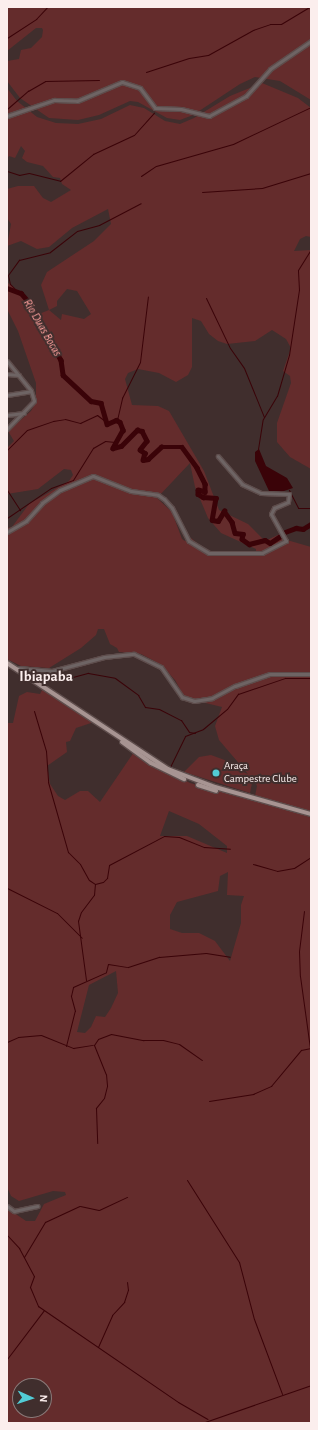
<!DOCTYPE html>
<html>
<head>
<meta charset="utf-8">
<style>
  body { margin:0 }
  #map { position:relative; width:318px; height:1430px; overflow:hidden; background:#402e2d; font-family:"Alegreya Sans",sans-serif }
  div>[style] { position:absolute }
  .green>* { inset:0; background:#642c2c }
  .water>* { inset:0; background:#3a0308 }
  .stream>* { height:1px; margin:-0.5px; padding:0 0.5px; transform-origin:0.5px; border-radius:0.5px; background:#3a0308 }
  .river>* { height:4.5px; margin:-2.25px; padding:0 2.25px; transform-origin:2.25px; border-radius:2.25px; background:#3a0308 }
  .roads { filter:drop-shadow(1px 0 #5e4d4c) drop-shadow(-1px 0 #5e4d4c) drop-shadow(0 1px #5e4d4c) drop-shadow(0 -1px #5e4d4c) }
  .minor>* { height:3px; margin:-1.5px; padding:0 1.5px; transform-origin:1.5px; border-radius:1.5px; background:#6e6464 }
  .major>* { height:4px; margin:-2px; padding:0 2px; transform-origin:2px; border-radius:2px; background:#a79492 }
  .dots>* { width:11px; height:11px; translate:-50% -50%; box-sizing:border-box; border:2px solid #402e2d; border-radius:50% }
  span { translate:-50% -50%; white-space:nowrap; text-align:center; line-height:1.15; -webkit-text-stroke:4px #402e2d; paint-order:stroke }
  .poi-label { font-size:11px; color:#fbeeed }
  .left { translate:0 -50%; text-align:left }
  .water-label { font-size:12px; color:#ffa09d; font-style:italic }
  .district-label { font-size:15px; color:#fbeeed; font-weight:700 }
  .frame { position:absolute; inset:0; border:8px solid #fbeeed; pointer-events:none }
  .north { position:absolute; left:12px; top:1378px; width:40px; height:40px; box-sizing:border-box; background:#402e2d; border:1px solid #8b7b7a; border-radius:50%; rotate:93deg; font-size:11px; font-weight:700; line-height:16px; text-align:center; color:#fbeeed }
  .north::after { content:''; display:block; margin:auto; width:14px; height:18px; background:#52ccd5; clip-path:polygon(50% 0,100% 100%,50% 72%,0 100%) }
</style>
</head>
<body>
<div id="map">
  <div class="green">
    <div style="clip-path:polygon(7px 7px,311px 7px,311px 100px,280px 81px,255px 77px,240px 84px,193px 115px,180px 120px,167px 118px,138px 102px,130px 101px,99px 115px,78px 120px,49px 118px,20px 98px,7px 81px,7px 61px,19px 59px,21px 50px,31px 48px,42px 37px,43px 30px,42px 28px,36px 28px,7px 51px)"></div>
    <div style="clip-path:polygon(evenodd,262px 83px,298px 98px,311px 108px,311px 237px,306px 236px,300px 239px,294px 251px,311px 250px,311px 469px,290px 457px,277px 442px,277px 423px,291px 383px,290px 376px,283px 371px,291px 348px,286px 339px,272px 330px,255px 341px,227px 344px,218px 341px,209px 334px,201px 321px,192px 318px,192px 367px,188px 375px,176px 382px,159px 373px,138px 369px,128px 373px,125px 379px,132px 405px,158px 406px,169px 411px,204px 471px,219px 510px,248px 524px,265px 541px,280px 534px,287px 540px,311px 547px,311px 811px,255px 796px,257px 786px,253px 778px,250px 793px,184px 772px,199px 757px,211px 755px,230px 762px,230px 767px,248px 774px,219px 740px,215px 726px,222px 707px,185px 698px,175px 680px,160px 664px,141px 654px,119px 652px,117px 648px,110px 644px,104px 629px,98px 629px,96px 635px,81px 648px,49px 668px,21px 666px,7px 659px,7px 528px,12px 527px,29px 504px,69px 481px,73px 475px,71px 470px,64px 469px,38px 489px,7px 494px,7px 448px,14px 441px,8px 431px,31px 411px,36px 402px,36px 383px,18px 331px,7px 309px,7px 282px,29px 300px,39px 314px,49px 310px,41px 285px,47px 272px,94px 241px,111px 224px,108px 209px,72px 228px,49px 247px,37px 249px,21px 241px,7px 246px,11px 224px,7px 218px,7px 189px,18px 186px,34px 186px,43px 198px,51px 202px,71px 190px,62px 184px,60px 178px,53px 177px,43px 166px,27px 162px,22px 158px,25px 151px,21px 146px,15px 158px,9px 156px,7px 159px,7px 88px,17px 101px,37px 117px,56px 123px,78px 124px,101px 119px,130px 105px,144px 108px,165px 121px,180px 124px,194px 118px,230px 96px,262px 83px,67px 289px,77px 291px,91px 314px,84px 319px,62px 314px,61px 320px,49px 310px,57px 306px,57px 301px,67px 289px,262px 83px,190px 463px,195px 487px,208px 518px,221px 533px,256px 549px,256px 552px,221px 554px,204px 549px,191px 538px,185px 541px,182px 539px,172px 512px,157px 498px,190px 463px)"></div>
    <div style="clip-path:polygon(evenodd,43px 688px,94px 722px,76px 728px,70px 741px,66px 742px,67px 752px,47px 766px,50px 784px,58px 796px,65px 800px,80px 791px,88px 791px,100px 802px,134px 752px,190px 783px,311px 817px,311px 1423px,7px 1423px,7px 1208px,26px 1221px,35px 1221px,44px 1204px,66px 1195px,65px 1192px,53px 1191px,19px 1201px,11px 1196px,7px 1187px,7px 723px,13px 723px,19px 696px,27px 692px,40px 694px,43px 688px,169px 811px,199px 824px,227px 846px,227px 853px,187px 836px,160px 836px,169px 811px,43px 688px,228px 872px,227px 895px,244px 896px,241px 905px,241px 923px,230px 961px,215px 941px,199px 933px,182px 933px,170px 929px,170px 915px,177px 902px,218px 891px,220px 876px,228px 872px,43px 688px,116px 971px,118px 993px,111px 1008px,105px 1017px,96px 1016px,91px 1027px,85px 1033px,77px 1032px,89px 985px,116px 971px,43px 688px,20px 1386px,44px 1386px,44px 1410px,20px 1410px,20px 1386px)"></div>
  </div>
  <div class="water">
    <div style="clip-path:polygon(259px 449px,266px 466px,287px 478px,293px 488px,281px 492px,269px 491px,255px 461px,255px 452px)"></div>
  </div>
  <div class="stream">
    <div style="left:7px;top:38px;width:35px;rotate:-33deg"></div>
    <div style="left:36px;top:19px;width:16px;rotate:-47deg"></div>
    <div style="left:146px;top:72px;width:45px;rotate:-18deg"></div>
    <div style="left:189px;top:58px;width:19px;rotate:-9deg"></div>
    <div style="left:208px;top:55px;width:51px;rotate:-29.1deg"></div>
    <div style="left:253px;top:30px;width:18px;rotate:-19deg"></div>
    <div style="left:270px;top:24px;width:11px"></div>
    <div style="left:281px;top:24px;width:33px;rotate:-31deg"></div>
    <div style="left:7px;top:109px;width:28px;rotate:-41deg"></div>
    <div style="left:28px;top:91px;width:20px;rotate:-30deg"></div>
    <div style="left:45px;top:81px;width:54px;rotate:-1.1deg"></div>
    <div style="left:7px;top:171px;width:13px;rotate:18deg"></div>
    <div style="left:19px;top:175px;width:10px;rotate:-11deg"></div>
    <div style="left:29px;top:173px;width:32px;rotate:14deg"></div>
    <div style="left:60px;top:181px;width:43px;rotate:-39.3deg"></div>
    <div style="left:93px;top:154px;width:45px;rotate:-24.9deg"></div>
    <div style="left:134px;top:135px;width:30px;rotate:-48deg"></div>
    <div style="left:141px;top:176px;width:18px;rotate:-34deg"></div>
    <div style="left:156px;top:166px;width:80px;rotate:-15.9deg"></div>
    <div style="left:233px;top:144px;width:86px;rotate:-25.4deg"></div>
    <div style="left:202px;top:192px;width:60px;rotate:-3.8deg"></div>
    <div style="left:262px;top:188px;width:51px;rotate:-17deg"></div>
    <div style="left:17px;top:291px;width:10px;rotate:-135deg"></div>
    <div style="left:10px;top:284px;width:9px;rotate:-103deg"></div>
    <div style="left:8px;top:275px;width:19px;rotate:-54deg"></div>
    <div style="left:19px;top:260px;width:32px;rotate:-14deg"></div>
    <div style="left:50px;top:252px;width:34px;rotate:-38deg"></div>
    <div style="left:77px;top:231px;width:23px;rotate:-15deg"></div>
    <div style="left:99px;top:225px;width:47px;rotate:-27.6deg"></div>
    <div style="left:206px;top:298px;width:55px;rotate:64.4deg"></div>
    <div style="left:230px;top:348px;width:24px;rotate:55deg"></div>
    <div style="left:244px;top:368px;width:53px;rotate:67.8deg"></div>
    <div style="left:117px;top:420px;width:23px;rotate:-77deg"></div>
    <div style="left:122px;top:398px;width:40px;rotate:-63.4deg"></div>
    <div style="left:140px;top:362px;width:66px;rotate:-83.1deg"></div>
    <div style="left:258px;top:449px;width:30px;rotate:-81deg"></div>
    <div style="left:263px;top:419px;width:27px;rotate:-59deg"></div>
    <div style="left:277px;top:396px;width:43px;rotate:-73.7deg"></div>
    <div style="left:289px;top:355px;width:66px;rotate:-81.3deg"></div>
    <div style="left:299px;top:290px;width:20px;rotate:-93deg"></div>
    <div style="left:298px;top:270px;width:25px;rotate:-58deg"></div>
    <div style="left:7px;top:450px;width:28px;rotate:-45deg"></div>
    <div style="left:27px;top:430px;width:28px;rotate:-19deg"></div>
    <div style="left:53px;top:421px;width:12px;rotate:-9deg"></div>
    <div style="left:65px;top:419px;width:16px;rotate:15deg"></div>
    <div style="left:80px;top:423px;width:19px;rotate:-25deg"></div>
    <div style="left:97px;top:415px;width:10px;rotate:37deg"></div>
    <div style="left:7px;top:490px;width:24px;rotate:57deg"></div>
    <div style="left:289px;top:490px;width:20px;rotate:63deg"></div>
    <div style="left:298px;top:508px;width:13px"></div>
    <div style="left:7px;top:518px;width:53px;rotate:-34.3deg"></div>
    <div style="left:51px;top:488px;width:23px;rotate:-20deg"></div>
    <div style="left:73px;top:480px;width:38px;rotate:-58deg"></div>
    <div style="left:93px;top:448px;width:14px;rotate:-30deg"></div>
    <div style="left:105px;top:441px;width:10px;rotate:6deg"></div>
    <div style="left:69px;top:678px;width:20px;rotate:-15deg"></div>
    <div style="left:88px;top:673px;width:27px;rotate:10deg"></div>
    <div style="left:115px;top:678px;width:29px;rotate:36deg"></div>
    <div style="left:138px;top:695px;width:14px;rotate:60deg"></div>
    <div style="left:145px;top:707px;width:14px;rotate:8deg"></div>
    <div style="left:159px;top:709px;width:25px;rotate:27deg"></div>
    <div style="left:181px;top:720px;width:14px;rotate:56deg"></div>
    <div style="left:189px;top:732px;width:6px;rotate:9deg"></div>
    <div style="left:34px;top:711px;width:42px;rotate:73.3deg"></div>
    <div style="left:46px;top:751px;width:31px;rotate:86deg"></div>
    <div style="left:48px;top:782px;width:73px;rotate:74.1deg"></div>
    <div style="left:68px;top:852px;width:17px;rotate:45deg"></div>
    <div style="left:80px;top:864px;width:18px;rotate:61deg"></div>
    <div style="left:89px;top:880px;width:7px;rotate:34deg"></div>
    <div style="left:95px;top:884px;width:8px;rotate:-14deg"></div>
    <div style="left:103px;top:882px;width:6px;rotate:-45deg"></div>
    <div style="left:107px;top:878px;width:13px;rotate:-81deg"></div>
    <div style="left:109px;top:865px;width:62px;rotate:-27.8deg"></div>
    <div style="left:164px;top:836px;width:15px;rotate:4deg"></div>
    <div style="left:179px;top:837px;width:27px;rotate:22deg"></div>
    <div style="left:204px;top:847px;width:26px;rotate:4deg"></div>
    <div style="left:170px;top:767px;width:34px;rotate:-64deg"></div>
    <div style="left:185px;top:736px;width:19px;rotate:-21deg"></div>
    <div style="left:203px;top:729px;width:31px;rotate:-40deg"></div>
    <div style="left:227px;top:709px;width:19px;rotate:-54deg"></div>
    <div style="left:238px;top:694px;width:50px;rotate:-18.8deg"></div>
    <div style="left:285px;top:678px;width:26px"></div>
    <div style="left:253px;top:864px;width:25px;rotate:16deg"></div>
    <div style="left:277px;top:871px;width:17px;rotate:-10deg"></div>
    <div style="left:294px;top:868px;width:20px;rotate:-33deg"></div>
    <div style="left:7px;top:888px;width:56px;rotate:26.6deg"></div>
    <div style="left:57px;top:913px;width:35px;rotate:45deg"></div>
    <div style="left:304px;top:911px;width:40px;rotate:97.1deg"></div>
    <div style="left:299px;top:951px;width:25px;rotate:88deg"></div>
    <div style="left:300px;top:976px;width:73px;rotate:82.1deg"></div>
    <div style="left:86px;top:980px;width:60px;rotate:-97.7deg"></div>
    <div style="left:78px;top:921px;width:9px;rotate:-72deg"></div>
    <div style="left:81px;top:912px;width:21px;rotate:-53deg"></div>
    <div style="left:94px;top:895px;width:11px;rotate:-85deg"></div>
    <div style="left:7px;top:1042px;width:12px;rotate:-24deg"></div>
    <div style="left:18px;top:1037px;width:23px;rotate:-5deg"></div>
    <div style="left:41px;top:1035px;width:35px;rotate:22deg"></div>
    <div style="left:73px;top:1048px;width:20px;rotate:-9deg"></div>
    <div style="left:94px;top:1045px;width:7px;rotate:-56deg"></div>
    <div style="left:98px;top:1039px;width:14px;rotate:-21deg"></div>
    <div style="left:111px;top:1034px;width:33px;rotate:11deg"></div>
    <div style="left:143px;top:1040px;width:20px"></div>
    <div style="left:163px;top:1040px;width:16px;rotate:14deg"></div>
    <div style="left:179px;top:1044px;width:28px;rotate:35deg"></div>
    <div style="left:94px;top:1045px;width:31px;rotate:68deg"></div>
    <div style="left:106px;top:1074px;width:12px;rotate:85deg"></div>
    <div style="left:107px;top:1086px;width:12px;rotate:104deg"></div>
    <div style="left:104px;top:1098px;width:13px;rotate:129deg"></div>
    <div style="left:96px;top:1108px;width:35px;rotate:88deg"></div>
    <div style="left:66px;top:1046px;width:36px;rotate:-76deg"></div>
    <div style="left:75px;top:1011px;width:16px;rotate:-105deg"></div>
    <div style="left:71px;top:996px;width:9px;rotate:-77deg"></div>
    <div style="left:73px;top:987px;width:36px;rotate:-24deg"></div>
    <div style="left:106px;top:972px;width:8px;rotate:-76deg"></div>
    <div style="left:108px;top:964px;width:20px;rotate:9deg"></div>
    <div style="left:128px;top:967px;width:33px;rotate:-18deg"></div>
    <div style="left:159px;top:957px;width:47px;rotate:-4.9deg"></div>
    <div style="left:206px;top:953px;width:24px;rotate:9deg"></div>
    <div style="left:209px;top:1101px;width:45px;rotate:-9deg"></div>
    <div style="left:253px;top:1094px;width:20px;rotate:-24deg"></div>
    <div style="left:271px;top:1086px;width:47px;rotate:-50.2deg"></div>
    <div style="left:301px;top:1050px;width:10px;rotate:-11deg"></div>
    <div style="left:187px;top:1180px;width:97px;rotate:57.6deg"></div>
    <div style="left:239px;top:1262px;width:59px;rotate:75.3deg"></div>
    <div style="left:254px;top:1319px;width:80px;rotate:69.5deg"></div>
    <div style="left:7px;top:1235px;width:18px;rotate:47deg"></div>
    <div style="left:19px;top:1248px;width:32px;rotate:62deg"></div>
    <div style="left:34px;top:1276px;width:12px;rotate:110deg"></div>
    <div style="left:30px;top:1287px;width:21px;rotate:67deg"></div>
    <div style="left:38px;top:1306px;width:170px;rotate:34.4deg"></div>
    <div style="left:178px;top:1402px;width:34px;rotate:30deg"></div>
    <div style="left:24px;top:1257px;width:41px;rotate:-59deg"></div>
    <div style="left:45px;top:1222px;width:38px;rotate:-25deg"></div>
    <div style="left:80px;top:1206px;width:19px;rotate:12deg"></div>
    <div style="left:99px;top:1210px;width:31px;rotate:-25deg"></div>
    <div style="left:98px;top:1347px;width:35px;rotate:-66deg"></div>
    <div style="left:112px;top:1315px;width:18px;rotate:-47deg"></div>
    <div style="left:124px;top:1302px;width:13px;rotate:-72deg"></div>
    <div style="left:128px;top:1290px;width:8px;rotate:-97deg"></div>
    <div style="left:7px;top:1359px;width:61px;rotate:-52.9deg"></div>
    <div style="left:202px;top:1423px;width:115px;rotate:-19.2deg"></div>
  </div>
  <div class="river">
    <div style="left:7px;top:288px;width:15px;rotate:20deg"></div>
    <div style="left:21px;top:293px;width:11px;rotate:49deg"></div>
    <div style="left:28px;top:301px;width:68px;rotate:60.8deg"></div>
    <div style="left:61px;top:360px;width:15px;rotate:82deg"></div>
    <div style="left:63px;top:375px;width:38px;rotate:43deg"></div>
    <div style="left:91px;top:401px;width:10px;rotate:11deg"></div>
    <div style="left:101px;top:403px;width:22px;rotate:74deg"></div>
    <div style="left:107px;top:424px;width:10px;rotate:-24deg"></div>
    <div style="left:116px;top:420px;width:4px;rotate:27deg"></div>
    <div style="left:120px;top:422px;width:9px;rotate:69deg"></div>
    <div style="left:123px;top:430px;width:21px;rotate:119deg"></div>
    <div style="left:113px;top:448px;width:8px;rotate:-14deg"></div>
    <div style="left:121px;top:446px;width:23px;rotate:-45deg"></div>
    <div style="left:137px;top:430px;width:5px;rotate:11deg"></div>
    <div style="left:142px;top:431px;width:11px;rotate:63deg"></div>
    <div style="left:147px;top:441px;width:11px;rotate:128deg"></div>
    <div style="left:140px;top:450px;width:6px;rotate:31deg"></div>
    <div style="left:145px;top:453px;width:7px;rotate:106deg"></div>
    <div style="left:143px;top:460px;width:5px;rotate:-11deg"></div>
    <div style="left:148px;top:459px;width:18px;rotate:-43deg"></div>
    <div style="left:161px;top:447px;width:21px"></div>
    <div style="left:182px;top:447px;width:26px;rotate:54deg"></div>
    <div style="left:197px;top:468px;width:18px;rotate:63deg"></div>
    <div style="left:205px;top:484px;width:8px;rotate:90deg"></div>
    <div style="left:205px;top:492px;width:7px;rotate:-164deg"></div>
    <div style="left:198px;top:490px;width:4px;rotate:90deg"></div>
    <div style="left:198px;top:494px;width:6px;rotate:31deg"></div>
    <div style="left:203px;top:497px;width:13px;rotate:4deg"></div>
    <div style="left:216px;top:498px;width:22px;rotate:100deg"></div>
    <div style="left:212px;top:520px;width:6px;rotate:9deg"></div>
    <div style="left:218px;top:521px;width:12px;rotate:-59deg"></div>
    <div style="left:224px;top:511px;width:14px;rotate:54deg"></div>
    <div style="left:232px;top:522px;width:11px;rotate:75deg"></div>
    <div style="left:235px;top:533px;width:8px;rotate:7deg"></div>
    <div style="left:243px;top:534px;width:5px;rotate:101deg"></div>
    <div style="left:242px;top:539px;width:9px;rotate:36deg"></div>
    <div style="left:249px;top:544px;width:16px;rotate:-14deg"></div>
    <div style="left:265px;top:540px;width:6px;rotate:31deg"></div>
    <div style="left:270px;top:543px;width:14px;rotate:-34deg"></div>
    <div style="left:285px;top:532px;width:12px;rotate:-20deg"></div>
    <div style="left:296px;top:528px;width:7px;rotate:8deg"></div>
    <div style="left:303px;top:529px;width:9px;rotate:-32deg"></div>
  </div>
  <div class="roads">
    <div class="minor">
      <div style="left:7px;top:116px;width:50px;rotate:-18.8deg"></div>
      <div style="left:54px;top:100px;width:23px;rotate:2deg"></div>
      <div style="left:77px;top:101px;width:49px;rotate:-22.9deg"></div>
      <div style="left:122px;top:82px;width:19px;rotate:18deg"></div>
      <div style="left:140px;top:88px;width:25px;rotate:53deg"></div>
      <div style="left:155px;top:108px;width:26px;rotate:2deg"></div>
      <div style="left:181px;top:109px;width:29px;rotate:14deg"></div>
      <div style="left:209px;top:116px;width:42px;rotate:-28.4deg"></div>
      <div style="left:246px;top:96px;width:36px;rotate:-48deg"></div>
      <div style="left:270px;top:69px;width:50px;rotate:-34.3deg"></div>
      <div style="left:7px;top:361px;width:38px;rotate:51deg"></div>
      <div style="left:31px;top:391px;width:10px;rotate:73deg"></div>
      <div style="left:34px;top:401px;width:39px;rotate:134deg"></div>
      <div style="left:7px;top:374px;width:12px;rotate:5deg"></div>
      <div style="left:7px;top:395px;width:24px;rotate:-9deg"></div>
      <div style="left:7px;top:415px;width:17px;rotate:-7deg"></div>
      <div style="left:7px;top:532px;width:22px;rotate:-30deg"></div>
      <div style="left:26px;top:521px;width:24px;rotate:-48deg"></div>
      <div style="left:42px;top:503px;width:22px;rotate:-36deg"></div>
      <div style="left:60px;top:490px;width:36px;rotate:-23deg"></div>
      <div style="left:93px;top:476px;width:41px;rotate:21.5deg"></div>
      <div style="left:131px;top:491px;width:27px;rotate:8deg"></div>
      <div style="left:158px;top:495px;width:7px;rotate:34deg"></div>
      <div style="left:164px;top:499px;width:12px;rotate:48deg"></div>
      <div style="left:172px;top:508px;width:37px;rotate:63deg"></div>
      <div style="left:189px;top:541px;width:23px;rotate:31deg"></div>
      <div style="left:209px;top:553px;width:53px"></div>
      <div style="left:262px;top:553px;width:27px;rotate:-27deg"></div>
      <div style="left:286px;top:541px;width:31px;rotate:-119deg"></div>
      <div style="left:271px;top:514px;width:7px;rotate:-63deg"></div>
      <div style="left:274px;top:508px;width:15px;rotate:-23deg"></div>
      <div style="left:288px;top:502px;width:8px;rotate:-83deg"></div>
      <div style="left:289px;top:494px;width:28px;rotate:-178deg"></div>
      <div style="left:261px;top:493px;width:21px;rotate:-155deg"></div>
      <div style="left:242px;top:484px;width:37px;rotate:-131deg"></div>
      <div style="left:18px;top:668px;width:34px;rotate:5deg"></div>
      <div style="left:52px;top:671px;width:54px;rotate:-15.1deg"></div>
      <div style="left:104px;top:657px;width:30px;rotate:-6deg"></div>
      <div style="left:134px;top:654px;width:30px;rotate:26deg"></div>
      <div style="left:161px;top:667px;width:37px;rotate:55deg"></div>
      <div style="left:182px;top:697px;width:13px;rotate:18deg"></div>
      <div style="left:194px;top:701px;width:18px;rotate:-9deg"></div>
      <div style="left:212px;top:698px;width:26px;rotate:-28deg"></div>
      <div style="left:235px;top:686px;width:37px;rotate:-19deg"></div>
      <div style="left:270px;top:674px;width:41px"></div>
      <div style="left:7px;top:1206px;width:9px;rotate:36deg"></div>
      <div style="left:14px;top:1211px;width:24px;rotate:-12deg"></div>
    </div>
    <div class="major">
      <div style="left:7px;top:663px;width:193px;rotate:33.4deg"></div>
      <div style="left:168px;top:769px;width:50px;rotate:21deg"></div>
      <div style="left:215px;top:787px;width:100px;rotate:15.7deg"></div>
      <div style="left:122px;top:742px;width:36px;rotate:36deg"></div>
      <div style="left:151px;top:763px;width:37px;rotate:26deg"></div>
      <div style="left:198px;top:785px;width:19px;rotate:18deg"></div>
    </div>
  </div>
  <div class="dots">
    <div style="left:216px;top:773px;background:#52ccd5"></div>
  </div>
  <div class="poi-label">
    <span class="left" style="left:224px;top:773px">Araça<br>Campestre Clube</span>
  </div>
  <div class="water-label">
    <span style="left:42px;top:328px;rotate:60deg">Rio Duas Bocas</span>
  </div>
  <div class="district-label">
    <span style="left:46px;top:677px">Ibiapaba</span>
  </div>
  <div class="frame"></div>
  <div class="north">N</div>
</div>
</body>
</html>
